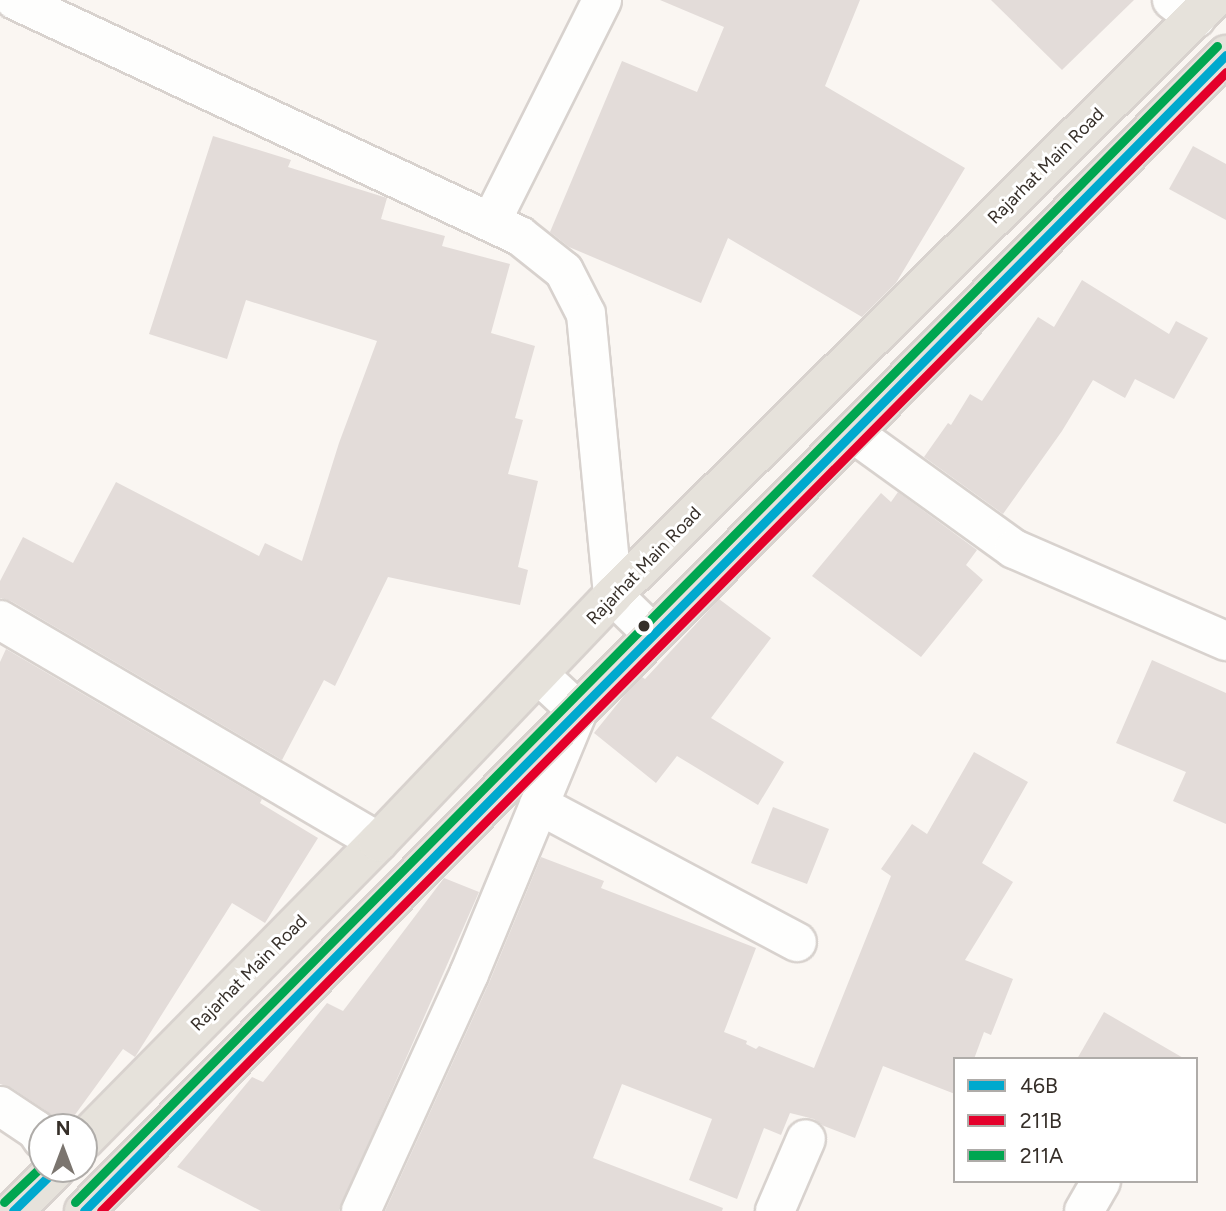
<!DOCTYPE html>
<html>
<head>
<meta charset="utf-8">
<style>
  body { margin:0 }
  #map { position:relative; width:1226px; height:1211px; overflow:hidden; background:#faf6f2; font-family:Figtree,sans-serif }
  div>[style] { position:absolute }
  .building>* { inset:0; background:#e3dcd9 }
  .roads { filter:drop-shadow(2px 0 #d8d2ce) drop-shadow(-2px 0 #d8d2ce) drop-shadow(0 2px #d8d2ce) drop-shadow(0 -2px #d8d2ce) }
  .street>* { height:38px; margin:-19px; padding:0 19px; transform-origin:19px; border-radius:19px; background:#fefefd }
  .primary>* { height:38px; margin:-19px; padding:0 19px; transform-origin:19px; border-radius:19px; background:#e6e2db }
  .bus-1>* { height:9px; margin:-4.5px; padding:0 4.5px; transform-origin:4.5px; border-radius:4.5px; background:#00a9ce }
  .bus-2>* { height:9px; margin:-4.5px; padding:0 4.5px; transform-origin:4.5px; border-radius:4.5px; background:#e4002b }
  .bus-3>* { height:9px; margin:-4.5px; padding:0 4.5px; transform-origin:4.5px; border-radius:4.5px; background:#00a651 }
  .dots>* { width:19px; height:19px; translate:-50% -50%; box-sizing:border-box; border:4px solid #fff; border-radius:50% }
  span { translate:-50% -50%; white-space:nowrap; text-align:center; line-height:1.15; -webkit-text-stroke:6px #fff; paint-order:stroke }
  .street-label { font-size:18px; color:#362f29 }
  .legend { position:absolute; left:953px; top:1057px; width:245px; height:126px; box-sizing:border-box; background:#fff; border:2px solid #afaca9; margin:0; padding:9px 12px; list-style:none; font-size:21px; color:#362f29 }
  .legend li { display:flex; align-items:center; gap:14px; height:35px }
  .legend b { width:35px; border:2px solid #afaca9 }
  .north { position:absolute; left:28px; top:1113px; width:70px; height:70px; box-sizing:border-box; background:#fff; border:2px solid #afaca9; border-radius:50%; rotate:0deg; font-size:19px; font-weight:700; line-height:28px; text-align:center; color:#362f29 }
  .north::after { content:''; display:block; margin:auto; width:24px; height:32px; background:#7b756f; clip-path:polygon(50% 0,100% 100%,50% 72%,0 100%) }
</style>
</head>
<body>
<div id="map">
  <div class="building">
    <div style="clip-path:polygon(660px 0,860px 0,825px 86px,965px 168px,896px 283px,862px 317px,728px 238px,701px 303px,569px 247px,550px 232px,622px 61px,697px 92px,724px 27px)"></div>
    <div style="clip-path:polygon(991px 0,1134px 0,1062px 70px)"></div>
    <div style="clip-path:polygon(213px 136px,291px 160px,288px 167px,387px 198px,381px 219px,445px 236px,442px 246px,510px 264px,491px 333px,535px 346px,515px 418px,523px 420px,508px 474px,538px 481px,518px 567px,528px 570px,520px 605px,388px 577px,335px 686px,324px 680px,282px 760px,11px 601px,0 598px,0 581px,23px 537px,73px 563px,116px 482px,259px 556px,265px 543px,302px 561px,339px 443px,377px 341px,246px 300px,227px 359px,149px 334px)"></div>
    <div style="clip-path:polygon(1193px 146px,1226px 164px,1226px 220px,1169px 189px)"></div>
    <div style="clip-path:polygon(1082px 280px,1169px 334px,1176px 321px,1208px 338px,1174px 399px,1135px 379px,1125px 398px,1093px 380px,1062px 431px,1003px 514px,924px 457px,948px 423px,951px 425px,970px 394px,982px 401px,1038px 317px,1054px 327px)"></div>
    <div style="clip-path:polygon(898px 492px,977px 550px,966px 565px,983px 580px,921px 657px,812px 576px,881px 493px,891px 502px)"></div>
    <div style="clip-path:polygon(719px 599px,771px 638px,711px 718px,784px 762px,758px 805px,677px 756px,656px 783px,594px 733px,627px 692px,642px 677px,645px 679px)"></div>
    <div style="clip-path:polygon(6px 649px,262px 799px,260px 803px,318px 838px,265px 923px,232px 903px,135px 1057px,123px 1049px,66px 1127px,60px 1127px,48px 1112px,12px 1088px,0 1084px,0 662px)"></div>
    <div style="clip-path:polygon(1152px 660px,1226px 693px,1226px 824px,1173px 801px,1186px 772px,1116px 743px)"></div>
    <div style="clip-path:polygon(974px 752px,1028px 782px,982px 863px,1013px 882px,965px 960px,1013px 979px,991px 1035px,984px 1032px,974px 1059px,955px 1059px,955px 1094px,883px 1066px,855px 1138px,824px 1126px,814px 1119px,790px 1113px,781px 1135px,764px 1128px,737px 1199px,689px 1180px,712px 1119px,622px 1084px,593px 1158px,723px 1208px,722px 1211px,385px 1211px,489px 983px,541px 857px,604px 881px,601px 888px,756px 948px,724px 1032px,747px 1041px,746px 1044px,756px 1049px,759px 1046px,814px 1068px,891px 876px,881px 869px,912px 824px,927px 834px)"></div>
    <div style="clip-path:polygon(773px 807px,829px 829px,807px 884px,751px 863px)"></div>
    <div style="clip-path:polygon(444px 878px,479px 892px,339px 1211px,261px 1211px,177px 1167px,252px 1077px,263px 1082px,327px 1003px,343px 1011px)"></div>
    <div style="clip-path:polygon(1104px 1012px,1185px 1059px,1077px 1059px)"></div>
  </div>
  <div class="roads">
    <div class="street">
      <div style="left:15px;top:0;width:557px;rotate:25.05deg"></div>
      <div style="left:520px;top:236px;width:56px;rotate:38.5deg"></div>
      <div style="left:564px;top:271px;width:48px;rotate:62.9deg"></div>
      <div style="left:586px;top:314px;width:282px;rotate:84.5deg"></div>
      <div style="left:613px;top:595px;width:56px;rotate:44.3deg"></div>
      <div style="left:1172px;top:0;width:30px;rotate:37deg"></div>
      <div style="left:491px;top:222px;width:248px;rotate:-63.4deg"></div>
      <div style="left:853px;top:433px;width:198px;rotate:35.8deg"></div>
      <div style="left:1014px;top:549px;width:231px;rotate:23.5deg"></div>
      <div style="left:0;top:620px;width:438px;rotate:30.4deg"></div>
      <div style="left:539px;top:805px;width:292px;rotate:28deg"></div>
      <div style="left:0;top:1106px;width:43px;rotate:33.7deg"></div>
      <div style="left:36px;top:1130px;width:11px;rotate:56deg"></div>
      <div style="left:361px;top:1211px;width:260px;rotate:-65.5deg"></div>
      <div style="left:469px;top:974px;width:285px;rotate:-67.5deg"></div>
      <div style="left:578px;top:711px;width:53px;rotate:-137.3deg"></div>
      <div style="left:775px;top:1211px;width:78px;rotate:-66.7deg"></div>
      <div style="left:1084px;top:1211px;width:34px;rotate:-60deg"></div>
    </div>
    <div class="primary">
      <div style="left:84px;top:1140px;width:419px;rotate:-45.4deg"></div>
      <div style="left:378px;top:842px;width:341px;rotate:-46.4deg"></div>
      <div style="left:613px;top:595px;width:845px;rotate:-44.76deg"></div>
      <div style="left:13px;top:1211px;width:60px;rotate:-44.3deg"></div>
      <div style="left:84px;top:1211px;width:1625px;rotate:-45.35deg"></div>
    </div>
  </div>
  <div class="bus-1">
    <div style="left:13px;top:1211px;width:60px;rotate:-44.3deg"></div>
    <div style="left:84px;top:1211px;width:1625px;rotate:-45.35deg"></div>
  </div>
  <div class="bus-2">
    <div style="left:101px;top:1211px;width:1601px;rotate:-45.35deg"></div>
  </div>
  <div class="bus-3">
    <div style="left:4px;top:1202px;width:52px;rotate:-43.5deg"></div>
    <div style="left:75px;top:1202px;width:1625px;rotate:-45.35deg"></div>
  </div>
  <div class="dots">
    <div style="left:644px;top:626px;background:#362f29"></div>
  </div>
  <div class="street-label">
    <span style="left:1046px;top:166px;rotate:-45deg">Rajarhat Main Road</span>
    <span style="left:644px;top:566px;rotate:-46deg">Rajarhat Main Road</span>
    <span style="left:249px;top:973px;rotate:-45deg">Rajarhat Main Road</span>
  </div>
  <ul class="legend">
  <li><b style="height:9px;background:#00a9ce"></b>46B</li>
  <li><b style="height:9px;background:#e4002b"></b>211B</li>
  <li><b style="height:9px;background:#00a651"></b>211A</li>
  </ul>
  <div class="north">N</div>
</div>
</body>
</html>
